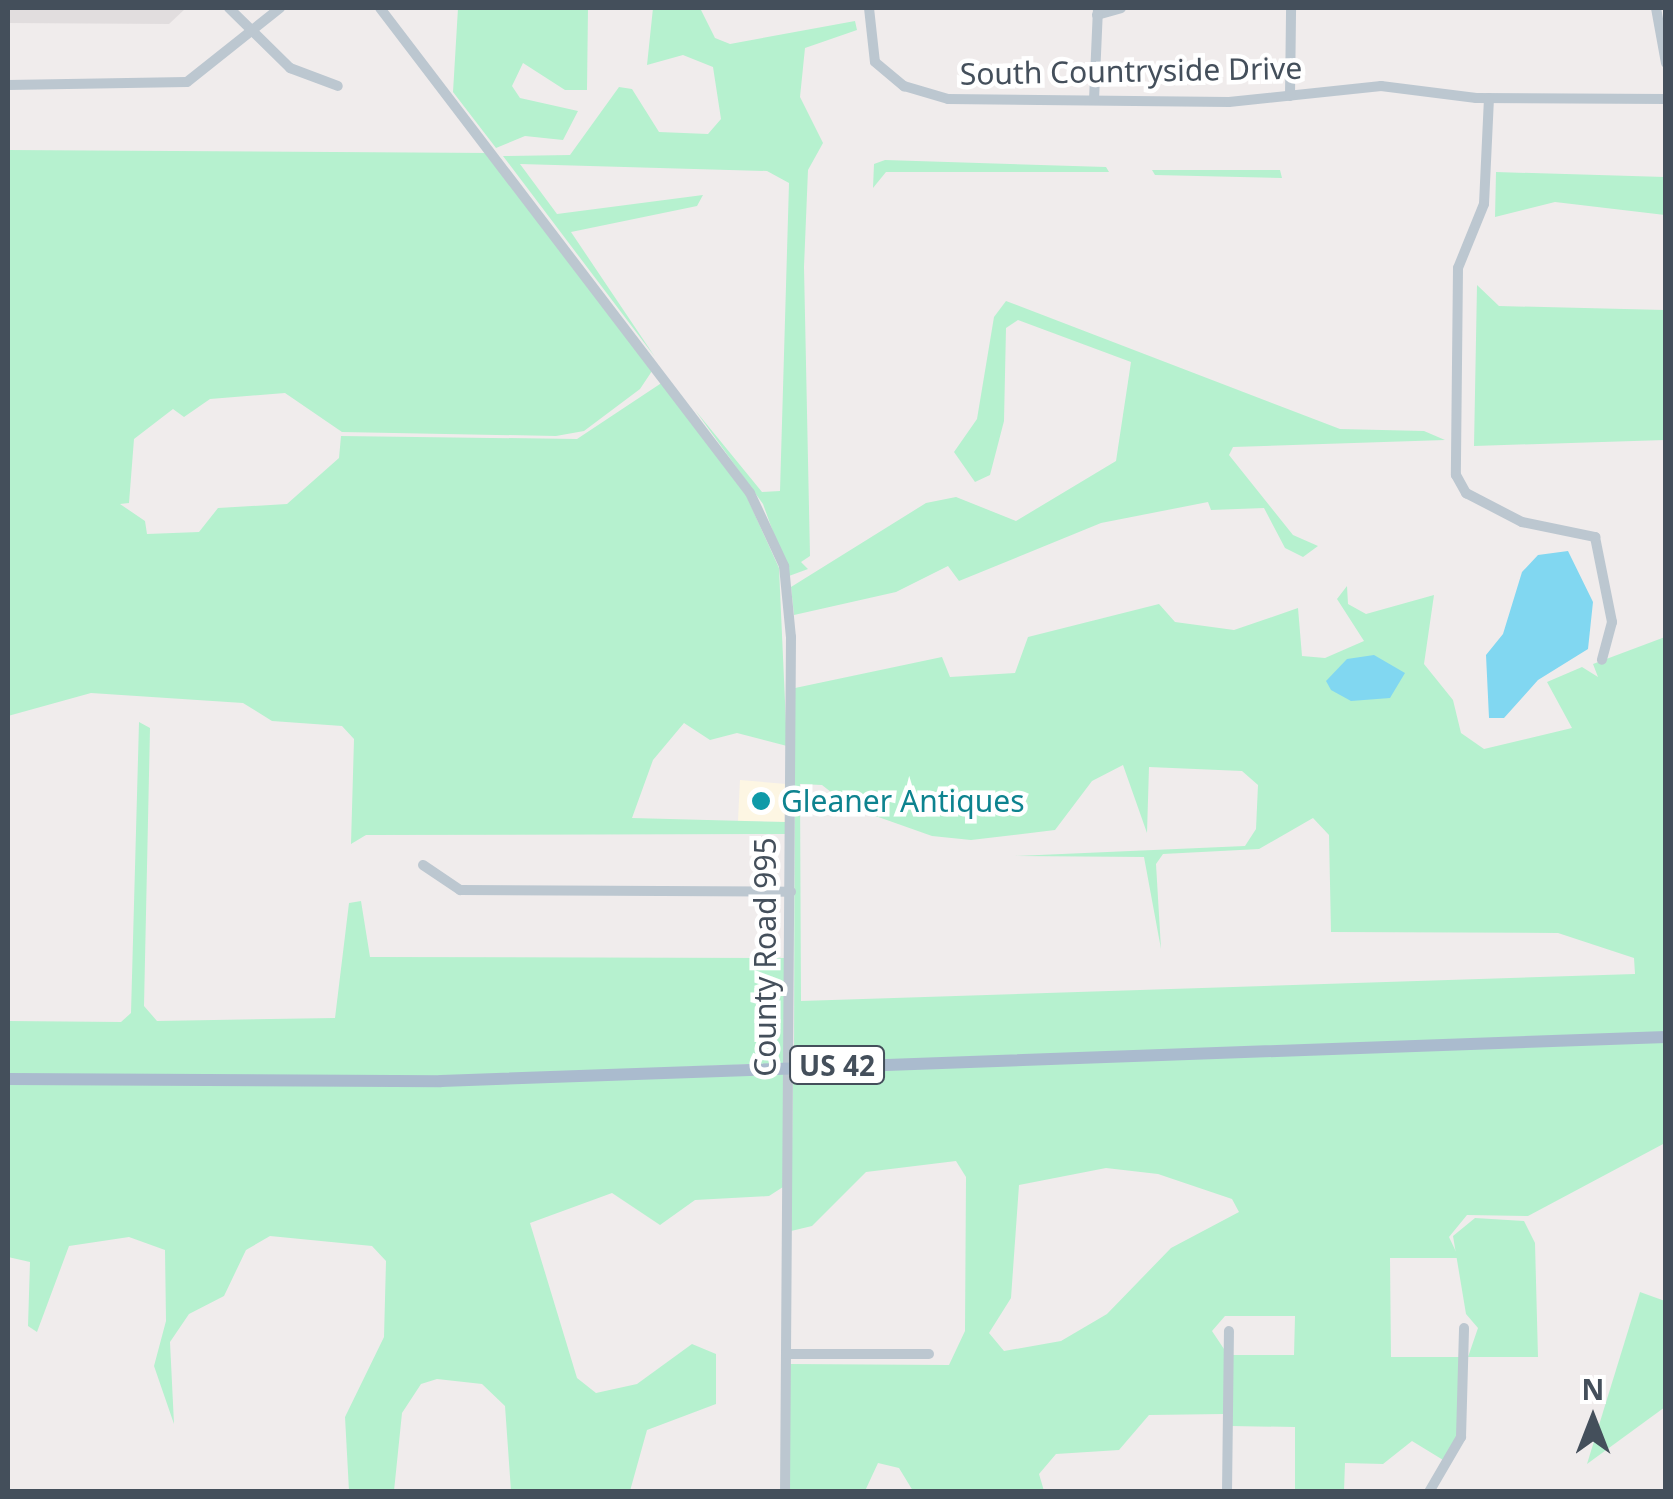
<!DOCTYPE html>
<html>
<head>
<meta charset="utf-8">
<style>
  body { margin:0 }
  #map { position:relative; width:1673px; height:1499px; overflow:hidden; background:#f0ecec; font-family:"Noto Sans",sans-serif }
  div>[style] { position:absolute }
  .commercial>* { inset:0; background:#fdf6e3 }
  .education>* { inset:0; background:#e1ddde }
  .green>* { inset:0; background:#b6f1cf }
  .water>* { inset:0; background:#81d7f1 }
  .minor>* { height:10px; margin:-5px; padding:0 5px; transform-origin:5px; border-radius:5px; background:#bcc7d0 }
  .major>* { height:12px; margin:-6px; padding:0 6px; transform-origin:6px; border-radius:6px; background:#aabbce }
  .dots>* { width:28px; height:28px; translate:-50% -50%; box-sizing:border-box; border:5px solid #fff; border-radius:50% }
  span { translate:-50% -50%; white-space:nowrap; text-align:center; line-height:1.15; -webkit-text-stroke:9px #fff; paint-order:stroke }
  .shield-label span { padding:2px 8px; background:#fff; border:2px solid; border-radius:8px; -webkit-text-stroke-width:0 }
  .shield-label { font-size:28px; color:#444f5b; font-weight:700 }
  .street-label { font-size:30px; color:#444f5b }
  .culture-label { font-size:30px; color:#0d838f }
  .left { translate:0 -50%; text-align:left }
  .frame { position:absolute; inset:0; border:10px solid #444f5b; pointer-events:none }
  .north { position:absolute; left:1543px; top:1369px; width:100px; height:100px; -webkit-text-stroke:8px #fff; paint-order:stroke; rotate:0deg; font-size:28px; font-weight:700; line-height:40px; text-align:center; color:#444f5b }
  .north::after { content:''; display:block; margin:auto; width:35px; height:45px; background:#444f5b; clip-path:polygon(50% 0,100% 100%,50% 72%,0 100%) }
</style>
</head>
<body>
<div id="map">
  <div class="commercial">
    <div style="clip-path:polygon(740px 780px,786px 784px,786px 822px,738px 821px)"></div>
  </div>
  <div class="education">
    <div style="clip-path:polygon(8px 8px,186px 8px,169px 24px,8px 23px)"></div>
  </div>
  <div class="green">
    <div style="clip-path:polygon(458px 8px,588px 8px,587px 90px,565px 90px,523px 63px,512px 86px,520px 98px,578px 111px,563px 140px,525px 136px,496px 148px,453px 92px)"></div>
    <div style="clip-path:polygon(653px 8px,700px 8px,715px 38px,730px 44px,855px 21px,857px 30px,805px 48px,800px 97px,823px 143px,808px 170px,804px 267px,810px 556px,801px 562px,808px 569px,789px 576px,763px 504px,695px 410px,762px 492px,780px 491px,789px 183px,767px 171px,520px 164px,557px 214px,703px 195px,697px 206px,571px 232px,655px 357px,503px 156px,570px 155px,619px 87px,632px 89px,659px 132px,708px 134px,721px 119px,713px 67px,683px 55px,647px 65px)"></div>
    <div style="clip-path:polygon(8px 150px,491px 153px,654px 368px,640px 389px,584px 431px,556px 436px,342px 432px,285px 393px,210px 399px,184px 417px,173px 409px,134px 439px,129px 503px,120px 504px,145px 521px,147px 534px,199px 532px,218px 508px,287px 504px,339px 458px,341px 436px,577px 439px,663px 382px,745px 493px,779px 568px,787px 746px,737px 733px,710px 740px,684px 723px,653px 760px,632px 818px,786px 822px,786px 834px,366px 835px,351px 844px,354px 739px,342px 726px,272px 721px,243px 703px,91px 693px,8px 716px)"></div>
    <div style="clip-path:polygon(885px 160px,1106px 167px,1109px 172px,886px 172px,873px 188px,874px 164px)"></div>
    <div style="clip-path:polygon(1152px 170px,1280px 170px,1282px 178px,1155px 175px)"></div>
    <div style="clip-path:polygon(1496px 172px,1665px 177px,1665px 215px,1555px 202px,1495px 217px)"></div>
    <div style="clip-path:polygon(1477px 285px,1499px 306px,1665px 310px,1665px 440px,1474px 446px)"></div>
    <div style="clip-path:polygon(1006px 301px,1340px 429px,1424px 431px,1445px 440px,1233px 447px,1229px 455px,1293px 535px,1318px 546px,1303px 557px,1285px 548px,1264px 508px,1211px 510px,1208px 502px,1101px 523px,959px 581px,948px 566px,896px 592px,794px 615px,791px 587px,926px 503px,956px 497px,1016px 521px,1116px 461px,1131px 362px,1018px 320px,1006px 328px,1004px 421px,990px 475px,975px 482px,954px 452px,977px 419px,994px 317px)"></div>
    <div style="clip-path:polygon(evenodd,1347px 586px,1348px 604px,1366px 614px,1434px 595px,1424px 664px,1453px 700px,1461px 733px,1484px 749px,1572px 728px,1547px 682px,1582px 667px,1598px 677px,1593px 664px,1665px 637px,1665px 1035px,794px 1063px,795px 688px,942px 657px,950px 677px,1015px 673px,1028px 637px,1159px 604px,1175px 622px,1234px 630px,1298px 608px,1302px 656px,1325px 658px,1364px 641px,1337px 599px,1347px 586px,1123px 765px,1147px 833px,1149px 767px,1242px 771px,1258px 785px,1256px 829px,1245px 846px,1015px 856px,1144px 857px,1161px 949px,1156px 864px,1163px 854px,1259px 849px,1313px 818px,1329px 835px,1331px 932px,1558px 933px,1634px 958px,1635px 974px,801px 1001px,800px 784px,822px 785px,850px 807px,932px 836px,971px 840px,1055px 830px,1092px 781px,1123px 765px)"></div>
    <div style="clip-path:polygon(139px 722px,150px 728px,144px 1006px,157px 1021px,335px 1018px,349px 903px,361px 901px,370px 957px,786px 958px,785px 1063px,431px 1077px,8px 1075px,8px 1021px,121px 1022px,131px 1013px)"></div>
    <div style="clip-path:polygon(evenodd,1665px 1038px,1665px 1143px,1528px 1216px,1467px 1215px,1449px 1237px,1459px 1258px,1390px 1258px,1391px 1357px,1461px 1357px,1461px 1421px,1448px 1463px,1412px 1441px,1383px 1464px,1345px 1463px,1344px 1491px,1295px 1491px,1295px 1427px,1231px 1426px,1232px 1355px,1294px 1355px,1295px 1316px,1225px 1316px,1212px 1331px,1224px 1349px,1224px 1414px,1149px 1415px,1119px 1450px,1056px 1454px,1039px 1474px,1044px 1491px,913px 1491px,899px 1468px,878px 1463px,865px 1491px,789px 1492px,789px 1364px,949px 1365px,965px 1331px,966px 1177px,956px 1161px,866px 1172px,812px 1226px,791px 1231px,793px 1071px,1665px 1038px,1106px 1168px,1158px 1174px,1232px 1199px,1239px 1212px,1171px 1248px,1107px 1314px,1061px 1341px,1004px 1351px,989px 1333px,1011px 1298px,1019px 1185px,1106px 1168px)"></div>
    <div style="clip-path:polygon(785px 1072px,783px 1187px,769px 1196px,695px 1200px,660px 1225px,612px 1193px,530px 1223px,577px 1378px,596px 1393px,637px 1384px,692px 1344px,716px 1354px,716px 1404px,647px 1430px,630px 1491px,511px 1491px,505px 1406px,482px 1384px,437px 1379px,421px 1384px,402px 1413px,394px 1491px,349px 1491px,345px 1417px,384px 1337px,386px 1261px,372px 1246px,270px 1236px,246px 1250px,224px 1296px,189px 1314px,170px 1342px,174px 1424px,154px 1366px,166px 1321px,165px 1250px,129px 1237px,69px 1246px,37px 1332px,28px 1326px,30px 1262px,8px 1257px,8px 1085px)"></div>
    <div style="clip-path:polygon(1475px 1218px,1524px 1221px,1535px 1243px,1538px 1357px,1468px 1357px,1478px 1328px,1466px 1314px,1453px 1236px)"></div>
    <div style="clip-path:polygon(1640px 1292px,1665px 1301px,1665px 1407px,1587px 1464px)"></div>
  </div>
  <div class="water">
    <div style="clip-path:polygon(1568px 551px,1593px 602px,1588px 649px,1538px 680px,1504px 718px,1489px 718px,1486px 655px,1503px 634px,1522px 572px,1538px 555px)"></div>
    <div style="clip-path:polygon(1374px 655px,1405px 673px,1390px 698px,1351px 701px,1331px 690px,1326px 681px,1347px 659px)"></div>
  </div>
  <div class="minor">
    <div style="left:229px;top:8px;width:86px;rotate:44.5deg"></div>
    <div style="left:290px;top:68px;width:51px;rotate:20.6deg"></div>
    <div style="left:380px;top:8px;width:610px;rotate:52.66deg"></div>
    <div style="left:750px;top:493px;width:81px;rotate:65deg"></div>
    <div style="left:784px;top:566px;width:71px;rotate:84.4deg"></div>
    <div style="left:791px;top:637px;width:855px;rotate:90.4deg"></div>
    <div style="left:869px;top:8px;width:54px;rotate:83.7deg"></div>
    <div style="left:875px;top:62px;width:38px;rotate:40deg"></div>
    <div style="left:904px;top:86px;width:46px;rotate:16.5deg"></div>
    <div style="left:948px;top:99px;width:281px;rotate:0.6deg"></div>
    <div style="left:1229px;top:102px;width:153px;rotate:-6deg"></div>
    <div style="left:1381px;top:86px;width:96px;rotate:7.2deg"></div>
    <div style="left:1476px;top:98px;width:190px;rotate:0.3deg"></div>
    <div style="left:1656px;top:8px;width:56px;rotate:79.7deg"></div>
    <div style="left:1097px;top:15px;width:25px;rotate:-16deg"></div>
    <div style="left:8px;top:85px;width:179px;rotate:-1deg"></div>
    <div style="left:187px;top:82px;width:119px;rotate:-38.5deg"></div>
    <div style="left:1290px;top:96px;width:88px;rotate:-89.3deg"></div>
    <div style="left:1489px;top:98px;width:106px;rotate:92.7deg"></div>
    <div style="left:1484px;top:204px;width:69px;rotate:112.1deg"></div>
    <div style="left:1458px;top:268px;width:207px;rotate:90.6deg"></div>
    <div style="left:1456px;top:475px;width:21px;rotate:61deg"></div>
    <div style="left:1466px;top:493px;width:63px;rotate:27.4deg"></div>
    <div style="left:1522px;top:522px;width:75px;rotate:11.6deg"></div>
    <div style="left:1595px;top:537px;width:87px;rotate:78.7deg"></div>
    <div style="left:1612px;top:622px;width:39px;rotate:105deg"></div>
    <div style="left:1094px;top:100px;width:92px;rotate:-87.5deg"></div>
    <div style="left:423px;top:865px;width:45px;rotate:34deg"></div>
    <div style="left:460px;top:890px;width:331px;rotate:0.3deg"></div>
    <div style="left:786px;top:1354px;width:143px"></div>
    <div style="left:1227px;top:1492px;width:161px;rotate:-89.3deg"></div>
    <div style="left:1429px;top:1492px;width:64px;rotate:-59.8deg"></div>
    <div style="left:1461px;top:1437px;width:109px;rotate:-88.4deg"></div>
  </div>
  <div class="major">
    <div style="left:8px;top:1079px;width:433px;rotate:0.3deg"></div>
    <div style="left:441px;top:1081px;width:1226px;rotate:-2.06deg"></div>
  </div>
  <div class="dots">
    <div style="left:761px;top:801px;background:#0f9aa8"></div>
  </div>
  <div class="shield-label">
    <span style="left:837px;top:1065px">US 42</span>
  </div>
  <div class="street-label">
    <span style="left:1131px;top:71px;rotate:-1deg">South Countryside Drive</span>
    <span style="left:765px;top:957px;rotate:-90deg">County Road 995</span>
  </div>
  <div class="culture-label">
    <span class="left" style="left:781px;top:801px">Gleaner Antiques</span>
  </div>
  <div class="frame"></div>
  <div class="north">N</div>
</div>
</body>
</html>
